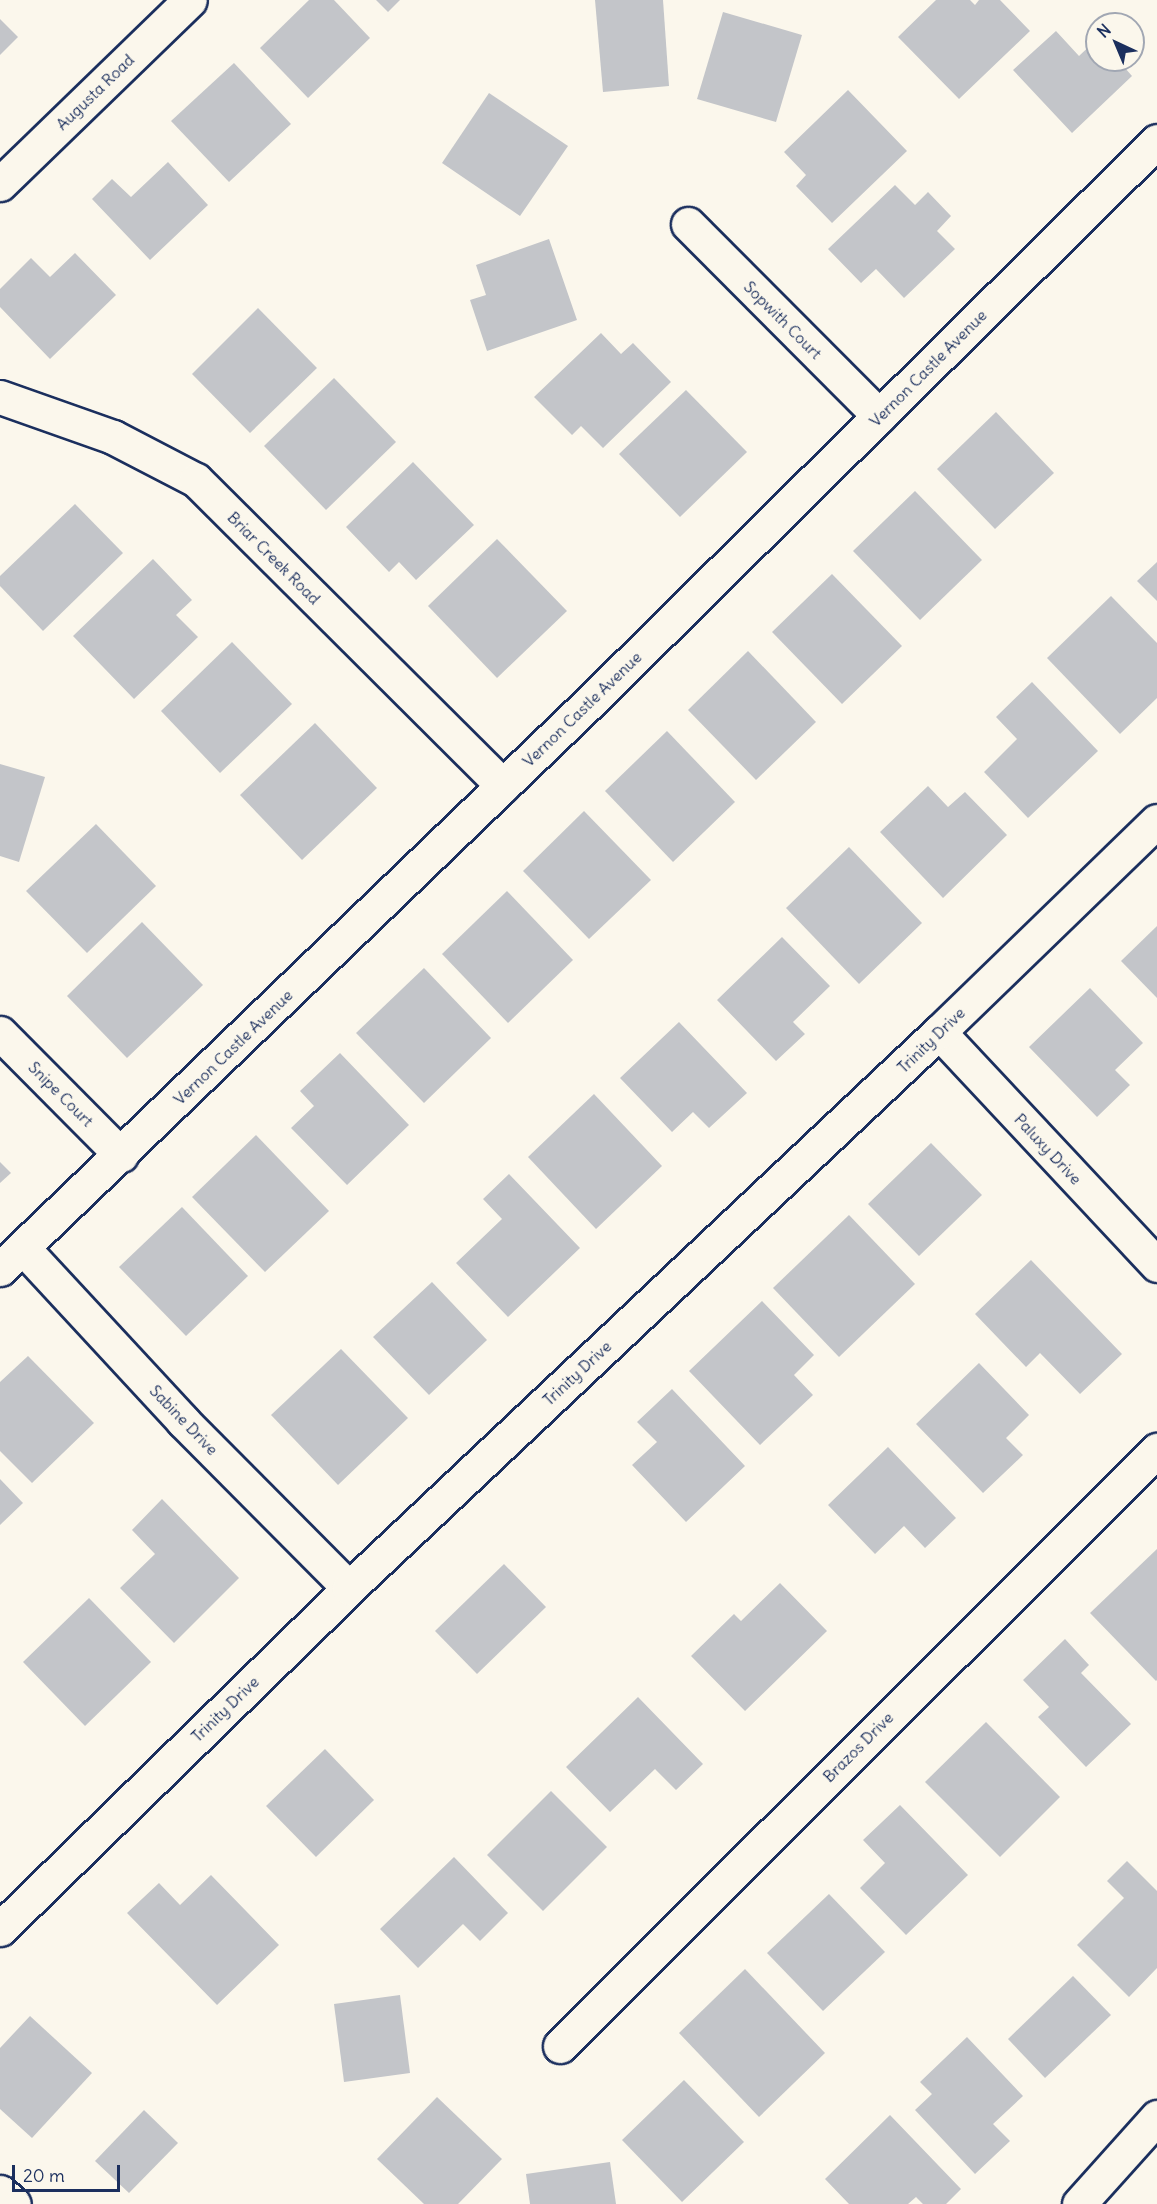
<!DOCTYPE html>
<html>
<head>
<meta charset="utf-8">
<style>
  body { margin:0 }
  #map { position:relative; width:1157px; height:2204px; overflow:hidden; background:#fbf7ec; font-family:Delius,sans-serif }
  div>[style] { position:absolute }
  .building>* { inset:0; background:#c3c5c9 }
  .roads { filter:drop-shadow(2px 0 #1b2f5e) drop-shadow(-2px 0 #1b2f5e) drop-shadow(0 2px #1b2f5e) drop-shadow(0 -2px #1b2f5e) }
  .street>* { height:33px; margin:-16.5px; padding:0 16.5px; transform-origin:16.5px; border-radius:16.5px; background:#fbf7ec }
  span { translate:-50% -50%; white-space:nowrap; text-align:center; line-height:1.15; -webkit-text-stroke:4.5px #fbf7ec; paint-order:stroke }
  .street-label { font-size:16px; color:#1b2f5e }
  .north { position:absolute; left:1085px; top:12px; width:60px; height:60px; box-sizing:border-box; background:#fbf7ec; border:2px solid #a1a7b3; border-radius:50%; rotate:316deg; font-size:16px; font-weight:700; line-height:24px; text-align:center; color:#1b2f5e }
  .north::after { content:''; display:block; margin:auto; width:21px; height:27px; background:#1b2f5e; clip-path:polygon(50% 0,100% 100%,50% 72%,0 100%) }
  .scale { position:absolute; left:12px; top:2165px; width:108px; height:27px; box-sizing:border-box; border:3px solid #1b2f5e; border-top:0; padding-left:8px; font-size:18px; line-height:21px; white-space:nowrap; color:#1b2f5e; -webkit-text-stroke:4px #fbf7ec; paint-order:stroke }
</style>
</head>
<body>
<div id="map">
  <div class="building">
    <div style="clip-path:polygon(309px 0,334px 0,370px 38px,308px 98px,260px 48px)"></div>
    <div style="clip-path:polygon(376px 0,400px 0,388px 12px)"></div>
    <div style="clip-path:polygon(595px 0,663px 0,669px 86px,603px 92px)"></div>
    <div style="clip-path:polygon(936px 0,970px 0,975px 5px,979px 0,1000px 0,1030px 31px,959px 99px,898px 37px)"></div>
    <div style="clip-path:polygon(723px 12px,802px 35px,776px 122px,697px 99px)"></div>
    <div style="clip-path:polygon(0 19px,18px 37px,0 55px)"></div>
    <div style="clip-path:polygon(1056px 31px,1079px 56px,1097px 39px,1097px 60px,1118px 60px,1132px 76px,1072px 133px,1013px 70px)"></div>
    <div style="clip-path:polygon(234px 63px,291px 124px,229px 182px,171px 121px)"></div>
    <div style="clip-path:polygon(848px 90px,907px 151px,832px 223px,796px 186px,806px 175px,784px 152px)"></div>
    <div style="clip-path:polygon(489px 93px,568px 146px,520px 216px,442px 163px)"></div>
    <div style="clip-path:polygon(168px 162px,208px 205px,150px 260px,92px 199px,112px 179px,131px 197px)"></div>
    <div style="clip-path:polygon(895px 185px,915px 205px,928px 192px,951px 216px,937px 231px,955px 249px,904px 298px,876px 269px,861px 283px,828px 249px)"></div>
    <div style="clip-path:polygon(549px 239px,577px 320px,487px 351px,470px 300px,486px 295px,476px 265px)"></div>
    <div style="clip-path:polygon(75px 253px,116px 295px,50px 359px,0 307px,0 289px,31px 258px,50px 277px)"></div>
    <div style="clip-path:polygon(258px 308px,317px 368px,250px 433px,192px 374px)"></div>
    <div style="clip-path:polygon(601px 333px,621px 354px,633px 343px,671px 382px,603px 448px,581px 426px,572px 435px,534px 397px)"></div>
    <div style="clip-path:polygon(334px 378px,396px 442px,326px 510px,264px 446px)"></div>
    <div style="clip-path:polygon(686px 390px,747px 452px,680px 517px,619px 454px)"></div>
    <div style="clip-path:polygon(996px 412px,1054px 473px,995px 529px,937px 469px)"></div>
    <div style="clip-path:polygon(413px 462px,474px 525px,416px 580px,399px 562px,389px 572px,346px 527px)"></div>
    <div style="clip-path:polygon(915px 491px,982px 560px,920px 620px,853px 551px)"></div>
    <div style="clip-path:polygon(75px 504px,123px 553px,43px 631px,0 586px,0 576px)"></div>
    <div style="clip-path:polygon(497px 539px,567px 611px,497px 678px,428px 606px)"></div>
    <div style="clip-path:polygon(153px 559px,192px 600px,176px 615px,198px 637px,134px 699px,73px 636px)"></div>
    <div style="clip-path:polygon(1157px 562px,1157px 601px,1137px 581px)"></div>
    <div style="clip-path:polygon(832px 574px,902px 646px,842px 704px,772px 632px)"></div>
    <div style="clip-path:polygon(1111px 596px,1157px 643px,1157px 698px,1120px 734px,1047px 658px)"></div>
    <div style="clip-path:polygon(232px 642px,292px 704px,220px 773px,161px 711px)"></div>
    <div style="clip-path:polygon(748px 651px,816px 722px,756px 780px,688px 710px)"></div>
    <div style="clip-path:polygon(1032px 682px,1098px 751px,1028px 818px,984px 772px,1017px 739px,996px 717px)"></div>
    <div style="clip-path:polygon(315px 723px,377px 788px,302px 860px,240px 795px)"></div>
    <div style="clip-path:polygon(667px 731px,735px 802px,673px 862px,605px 791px)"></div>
    <div style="clip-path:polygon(0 764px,45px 777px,19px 862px,0 856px)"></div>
    <div style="clip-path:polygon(928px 786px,948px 807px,965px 792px,1007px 835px,943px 898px,880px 832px)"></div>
    <div style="clip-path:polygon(584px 811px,651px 880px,589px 939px,523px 871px)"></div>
    <div style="clip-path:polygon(96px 824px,156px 886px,87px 953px,26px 891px)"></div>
    <div style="clip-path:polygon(849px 847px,922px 923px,859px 984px,786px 908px)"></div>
    <div style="clip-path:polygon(507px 891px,573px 960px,508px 1023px,442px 954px)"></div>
    <div style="clip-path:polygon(142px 922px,203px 985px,127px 1058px,67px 996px)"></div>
    <div style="clip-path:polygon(1157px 926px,1157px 998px,1121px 961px)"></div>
    <div style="clip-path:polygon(782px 937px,830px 986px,793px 1022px,805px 1034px,776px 1061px,717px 1000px)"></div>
    <div style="clip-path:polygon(424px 968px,491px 1038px,424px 1103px,356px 1033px)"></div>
    <div style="clip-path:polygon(1090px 988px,1143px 1043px,1115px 1070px,1130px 1085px,1097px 1117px,1029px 1047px)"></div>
    <div style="clip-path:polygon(679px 1022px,747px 1093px,709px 1128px,693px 1112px,672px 1132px,620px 1078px)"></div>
    <div style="clip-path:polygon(340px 1053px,409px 1125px,347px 1185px,291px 1128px,314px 1106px,300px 1091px)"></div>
    <div style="clip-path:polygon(594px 1094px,662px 1166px,596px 1229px,528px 1157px)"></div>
    <div style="clip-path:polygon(256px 1135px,329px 1211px,265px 1272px,192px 1197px)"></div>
    <div style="clip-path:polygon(931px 1143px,982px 1195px,919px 1256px,868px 1204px)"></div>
    <div style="clip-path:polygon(0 1162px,11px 1173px,0 1183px)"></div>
    <div style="clip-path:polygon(509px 1174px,580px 1248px,508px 1317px,456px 1263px,502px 1219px,483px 1199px)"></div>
    <div style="clip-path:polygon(182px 1207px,248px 1276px,186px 1336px,119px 1267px)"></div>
    <div style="clip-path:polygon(849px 1215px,915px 1284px,839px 1357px,773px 1288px)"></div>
    <div style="clip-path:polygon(1031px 1260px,1122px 1354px,1080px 1394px,1040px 1353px,1026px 1367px,975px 1314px)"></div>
    <div style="clip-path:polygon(432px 1282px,487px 1340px,429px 1395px,373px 1337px)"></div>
    <div style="clip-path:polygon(762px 1301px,814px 1355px,794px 1375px,813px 1395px,760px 1445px,689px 1371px)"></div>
    <div style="clip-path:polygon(341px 1349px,408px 1418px,338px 1485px,271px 1415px)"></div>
    <div style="clip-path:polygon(28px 1356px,94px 1423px,32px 1483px,0 1451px,0 1382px)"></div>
    <div style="clip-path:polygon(979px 1363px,1029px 1415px,1006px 1438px,1023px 1455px,983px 1493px,916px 1424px)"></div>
    <div style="clip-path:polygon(672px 1389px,745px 1466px,686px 1522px,632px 1465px,657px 1442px,637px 1422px)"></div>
    <div style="clip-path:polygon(888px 1447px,956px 1518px,925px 1548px,904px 1526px,875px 1554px,828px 1505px)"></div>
    <div style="clip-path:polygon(0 1479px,23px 1503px,0 1525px)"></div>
    <div style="clip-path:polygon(162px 1499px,239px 1578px,174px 1643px,120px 1588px,155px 1554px,132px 1530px)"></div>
    <div style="clip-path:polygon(1157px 1549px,1157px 1680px,1156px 1681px,1090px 1613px)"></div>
    <div style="clip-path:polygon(504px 1564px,546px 1607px,477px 1674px,435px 1631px)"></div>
    <div style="clip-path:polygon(780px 1583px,827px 1631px,745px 1711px,691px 1656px,734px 1614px,741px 1621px)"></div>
    <div style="clip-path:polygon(89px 1598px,151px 1662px,85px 1726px,23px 1662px)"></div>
    <div style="clip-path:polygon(1065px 1639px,1089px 1665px,1081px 1673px,1131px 1724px,1086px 1767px,1038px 1717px,1049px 1707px,1023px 1680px)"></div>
    <div style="clip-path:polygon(638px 1697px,703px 1764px,676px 1790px,655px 1769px,610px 1812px,566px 1767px)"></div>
    <div style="clip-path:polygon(986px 1722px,1060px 1797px,1000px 1857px,925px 1782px)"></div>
    <div style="clip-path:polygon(325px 1749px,374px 1800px,316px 1857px,266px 1806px)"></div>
    <div style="clip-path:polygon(551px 1791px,607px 1847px,543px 1911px,487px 1855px)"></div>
    <div style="clip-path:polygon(900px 1805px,968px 1875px,906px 1935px,860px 1888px,885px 1863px,863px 1840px)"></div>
    <div style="clip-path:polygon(454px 1857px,508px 1913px,480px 1941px,463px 1924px,418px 1968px,380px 1929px)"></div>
    <div style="clip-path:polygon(1127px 1861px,1157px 1891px,1157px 1968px,1129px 1997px,1077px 1945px,1124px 1898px,1107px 1881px)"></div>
    <div style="clip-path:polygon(211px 1875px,279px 1945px,217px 2005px,127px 1913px,159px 1883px,180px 1905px)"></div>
    <div style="clip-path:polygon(829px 1894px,885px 1952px,823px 2011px,767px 1953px)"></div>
    <div style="clip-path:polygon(745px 1969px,825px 2053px,759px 2117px,679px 2033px)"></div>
    <div style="clip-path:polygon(1073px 1976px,1111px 2015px,1045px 2078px,1008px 2039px)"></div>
    <div style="clip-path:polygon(400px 1995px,410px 2073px,344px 2082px,334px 2004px)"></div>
    <div style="clip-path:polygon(30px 2016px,92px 2073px,32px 2138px,0 2109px,0 2048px)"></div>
    <div style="clip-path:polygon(967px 2037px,1023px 2096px,993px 2124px,1010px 2141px,975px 2174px,915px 2110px,932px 2094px,920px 2082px)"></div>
    <div style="clip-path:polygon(684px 2080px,744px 2142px,682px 2202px,622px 2140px)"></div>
    <div style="clip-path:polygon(437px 2097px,502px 2159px,458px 2204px,424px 2204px,377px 2159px)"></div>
    <div style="clip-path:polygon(144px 2110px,178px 2143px,129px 2193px,95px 2161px)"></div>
    <div style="clip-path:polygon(890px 2115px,961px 2189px,946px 2204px,923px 2204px,916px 2197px,908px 2204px,849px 2204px,825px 2179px)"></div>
    <div style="clip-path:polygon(610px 2162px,616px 2204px,530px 2204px,526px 2174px)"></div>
  </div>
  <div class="roads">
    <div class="street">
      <div style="left:0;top:184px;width:264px;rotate:-44.1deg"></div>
      <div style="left:688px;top:224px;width:271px;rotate:45.1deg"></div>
      <div style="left:0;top:397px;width:120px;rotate:19.5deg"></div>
      <div style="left:113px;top:437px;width:93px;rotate:27.4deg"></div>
      <div style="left:196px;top:480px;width:433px;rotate:44.9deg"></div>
      <div style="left:939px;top:1032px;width:319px;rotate:46.9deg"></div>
      <div style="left:0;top:1033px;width:172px;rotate:45.2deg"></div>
      <div style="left:23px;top:1248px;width:236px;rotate:47.2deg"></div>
      <div style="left:183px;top:1421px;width:235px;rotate:45.2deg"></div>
      <div style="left:0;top:1269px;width:827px;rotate:-43.87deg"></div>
      <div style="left:596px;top:696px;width:789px;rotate:-44.69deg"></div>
      <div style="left:0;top:1929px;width:488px;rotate:-44.3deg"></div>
      <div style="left:349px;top:1588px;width:811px;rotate:-43.3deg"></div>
      <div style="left:939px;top:1032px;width:303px;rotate:-44.1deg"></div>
      <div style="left:560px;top:2046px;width:844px;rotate:-44.95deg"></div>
      <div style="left:0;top:2192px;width:18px;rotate:41deg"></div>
      <div style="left:1079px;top:2204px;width:117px;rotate:-48.1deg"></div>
    </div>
  </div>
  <div class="street-label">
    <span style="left:95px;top:92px;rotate:-44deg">Augusta Road</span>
    <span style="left:783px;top:320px;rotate:45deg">Sopwith Court</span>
    <span style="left:928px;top:368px;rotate:-45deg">Vernon Castle Avenue</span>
    <span style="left:274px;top:558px;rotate:45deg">Briar Creek Road</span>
    <span style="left:582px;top:709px;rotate:-44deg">Vernon Castle Avenue</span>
    <span style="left:931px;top:1040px;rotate:-44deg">Trinity Drive</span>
    <span style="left:233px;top:1047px;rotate:-44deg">Vernon Castle Avenue</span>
    <span style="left:61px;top:1094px;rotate:45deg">Snipe Court</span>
    <span style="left:1048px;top:1149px;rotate:47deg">Paluxy Drive</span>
    <span style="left:577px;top:1373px;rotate:-43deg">Trinity Drive</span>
    <span style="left:184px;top:1420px;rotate:46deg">Sabine Drive</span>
    <span style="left:225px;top:1709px;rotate:-44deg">Trinity Drive</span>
    <span style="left:858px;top:1747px;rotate:-45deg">Brazos Drive</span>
  </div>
  <div class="north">N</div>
  <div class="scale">20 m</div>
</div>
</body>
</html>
